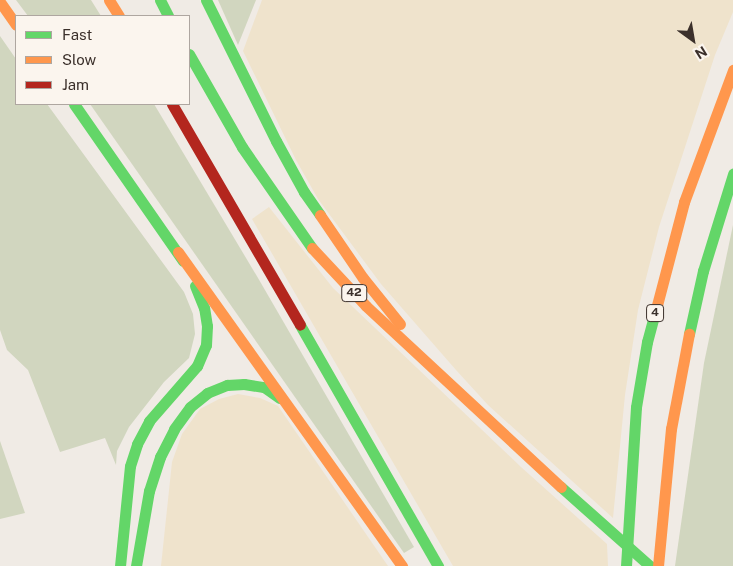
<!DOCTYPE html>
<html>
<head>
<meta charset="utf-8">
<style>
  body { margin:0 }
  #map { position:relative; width:733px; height:566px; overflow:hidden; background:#f0ebe5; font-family:"Public Sans",sans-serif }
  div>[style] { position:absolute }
  .green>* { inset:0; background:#d1d6bf }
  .sand>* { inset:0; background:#efe3cc }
  .fast>* { height:11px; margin:-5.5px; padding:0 5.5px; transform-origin:5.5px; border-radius:5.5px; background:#63d668 }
  .slow>* { height:11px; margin:-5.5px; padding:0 5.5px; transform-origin:5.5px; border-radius:5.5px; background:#ff974d }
  .jam>* { height:11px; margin:-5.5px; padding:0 5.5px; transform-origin:5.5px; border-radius:5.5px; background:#b3261e }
  span { translate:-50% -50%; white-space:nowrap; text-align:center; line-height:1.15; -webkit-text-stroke:4.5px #fbf5ee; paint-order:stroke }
  .shield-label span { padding:1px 4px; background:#fbf5ee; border:1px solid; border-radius:4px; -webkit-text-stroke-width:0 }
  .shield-label { font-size:12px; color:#3b302b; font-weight:700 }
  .legend { position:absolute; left:15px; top:15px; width:175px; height:90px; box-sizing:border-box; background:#fbf5ee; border:1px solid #aea6a0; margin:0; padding:6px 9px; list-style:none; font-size:15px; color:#3b302b }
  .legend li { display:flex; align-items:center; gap:10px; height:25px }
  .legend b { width:25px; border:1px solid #aea6a0 }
  .north { position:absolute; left:668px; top:15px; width:50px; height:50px; -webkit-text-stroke:4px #fbf5ee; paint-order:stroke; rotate:148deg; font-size:14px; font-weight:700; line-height:20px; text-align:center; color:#3b302b }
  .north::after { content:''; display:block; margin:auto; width:18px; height:22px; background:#3b302b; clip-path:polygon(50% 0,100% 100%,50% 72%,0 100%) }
</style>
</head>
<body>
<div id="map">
  <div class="green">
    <div style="clip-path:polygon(16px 0,91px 0,101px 16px,28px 16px)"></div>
    <div style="clip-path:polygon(218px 0,256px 0,238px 45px)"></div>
    <div style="clip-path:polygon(0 36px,16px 59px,16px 104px,47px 104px,184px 292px,193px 314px,195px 334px,189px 358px,164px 382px,129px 427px,117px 451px,116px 465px,105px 438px,60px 452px,28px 370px,7px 350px,0 330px)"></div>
    <div style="clip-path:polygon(90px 104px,154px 104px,258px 278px,414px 547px,404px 553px)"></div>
    <div style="clip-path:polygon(733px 225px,733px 566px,675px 566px,704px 363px)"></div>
    <div style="clip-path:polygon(0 441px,25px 513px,0 519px)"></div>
  </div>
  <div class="sand">
    <div style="clip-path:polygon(262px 0,733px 0,733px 12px,715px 55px,659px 227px,638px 310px,625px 395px,613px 518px,488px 405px,456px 370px,381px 284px,318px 199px,296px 160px,243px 51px)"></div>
    <div style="clip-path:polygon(269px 207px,333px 288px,521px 467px,607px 544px,608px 566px,453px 566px,252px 219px)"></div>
    <div style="clip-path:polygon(238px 394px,260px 398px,278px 406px,388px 566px,161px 566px,172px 462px,182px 434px,200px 409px,219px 399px)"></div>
  </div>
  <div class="fast">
    <div style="left:160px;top:0;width:18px;rotate:63deg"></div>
    <div style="left:206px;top:0;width:157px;rotate:63.6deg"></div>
    <div style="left:276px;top:141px;width:58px;rotate:61.2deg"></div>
    <div style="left:304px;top:192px;width:28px;rotate:55deg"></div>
    <div style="left:189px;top:54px;width:107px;rotate:60.3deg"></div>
    <div style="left:242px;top:147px;width:123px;rotate:55.3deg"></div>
    <div style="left:74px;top:104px;width:191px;rotate:55.2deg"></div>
    <div style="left:300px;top:325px;width:278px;rotate:60.2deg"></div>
    <div style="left:689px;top:334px;width:65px;rotate:-77.5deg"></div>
    <div style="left:703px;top:271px;width:102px;rotate:-72.8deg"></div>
    <div style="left:561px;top:487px;width:119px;rotate:41.6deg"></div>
    <div style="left:120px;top:566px;width:100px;rotate:-84.3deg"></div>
    <div style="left:130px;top:466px;width:23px;rotate:-72deg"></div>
    <div style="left:137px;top:444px;width:26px;rotate:-62deg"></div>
    <div style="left:149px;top:421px;width:73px;rotate:-48.9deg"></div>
    <div style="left:197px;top:366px;width:23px;rotate:-67deg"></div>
    <div style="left:206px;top:345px;width:19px;rotate:-87deg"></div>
    <div style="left:207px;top:326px;width:18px;rotate:-99deg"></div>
    <div style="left:204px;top:308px;width:24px;rotate:-112deg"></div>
    <div style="left:136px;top:566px;width:76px;rotate:-80.2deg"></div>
    <div style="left:149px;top:491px;width:36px;rotate:-72deg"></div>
    <div style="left:160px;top:457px;width:31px;rotate:-63deg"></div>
    <div style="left:174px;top:429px;width:27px;rotate:-54deg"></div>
    <div style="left:190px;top:407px;width:22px;rotate:-39deg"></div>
    <div style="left:207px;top:393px;width:22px;rotate:-22deg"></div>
    <div style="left:227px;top:385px;width:17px;rotate:-3deg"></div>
    <div style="left:244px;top:384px;width:20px;rotate:9deg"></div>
    <div style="left:264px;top:387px;width:19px;rotate:35deg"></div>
    <div style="left:626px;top:566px;width:159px;rotate:-86.4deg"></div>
    <div style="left:636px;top:407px;width:66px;rotate:-80.4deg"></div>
    <div style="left:647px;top:342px;width:34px;rotate:-75deg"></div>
  </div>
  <div class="slow">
    <div style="left:109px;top:0;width:19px;rotate:58deg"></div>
    <div style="left:0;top:2px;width:28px;rotate:55deg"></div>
    <div style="left:320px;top:215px;width:76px;rotate:55.7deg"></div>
    <div style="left:363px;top:278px;width:59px;rotate:51.2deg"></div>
    <div style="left:312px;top:248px;width:79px;rotate:47deg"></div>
    <div style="left:366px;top:306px;width:266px;rotate:42.9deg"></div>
    <div style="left:178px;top:252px;width:386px;rotate:54.5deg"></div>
    <div style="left:656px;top:309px;width:111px;rotate:-75.3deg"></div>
    <div style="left:684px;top:202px;width:141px;rotate:-69.6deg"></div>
    <div style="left:658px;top:566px;width:138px;rotate:-84.6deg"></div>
    <div style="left:671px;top:429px;width:97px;rotate:-79.3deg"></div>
  </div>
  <div class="jam">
    <div style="left:172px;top:104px;width:255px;rotate:59.9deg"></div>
  </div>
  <div class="shield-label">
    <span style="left:354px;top:293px">42</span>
    <span style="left:655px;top:313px">4</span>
  </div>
  <ul class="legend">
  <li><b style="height:6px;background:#63d668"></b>Fast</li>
  <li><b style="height:6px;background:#ff974d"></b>Slow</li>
  <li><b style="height:6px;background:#b3261e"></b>Jam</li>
  </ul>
  <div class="north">N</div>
</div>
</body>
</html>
